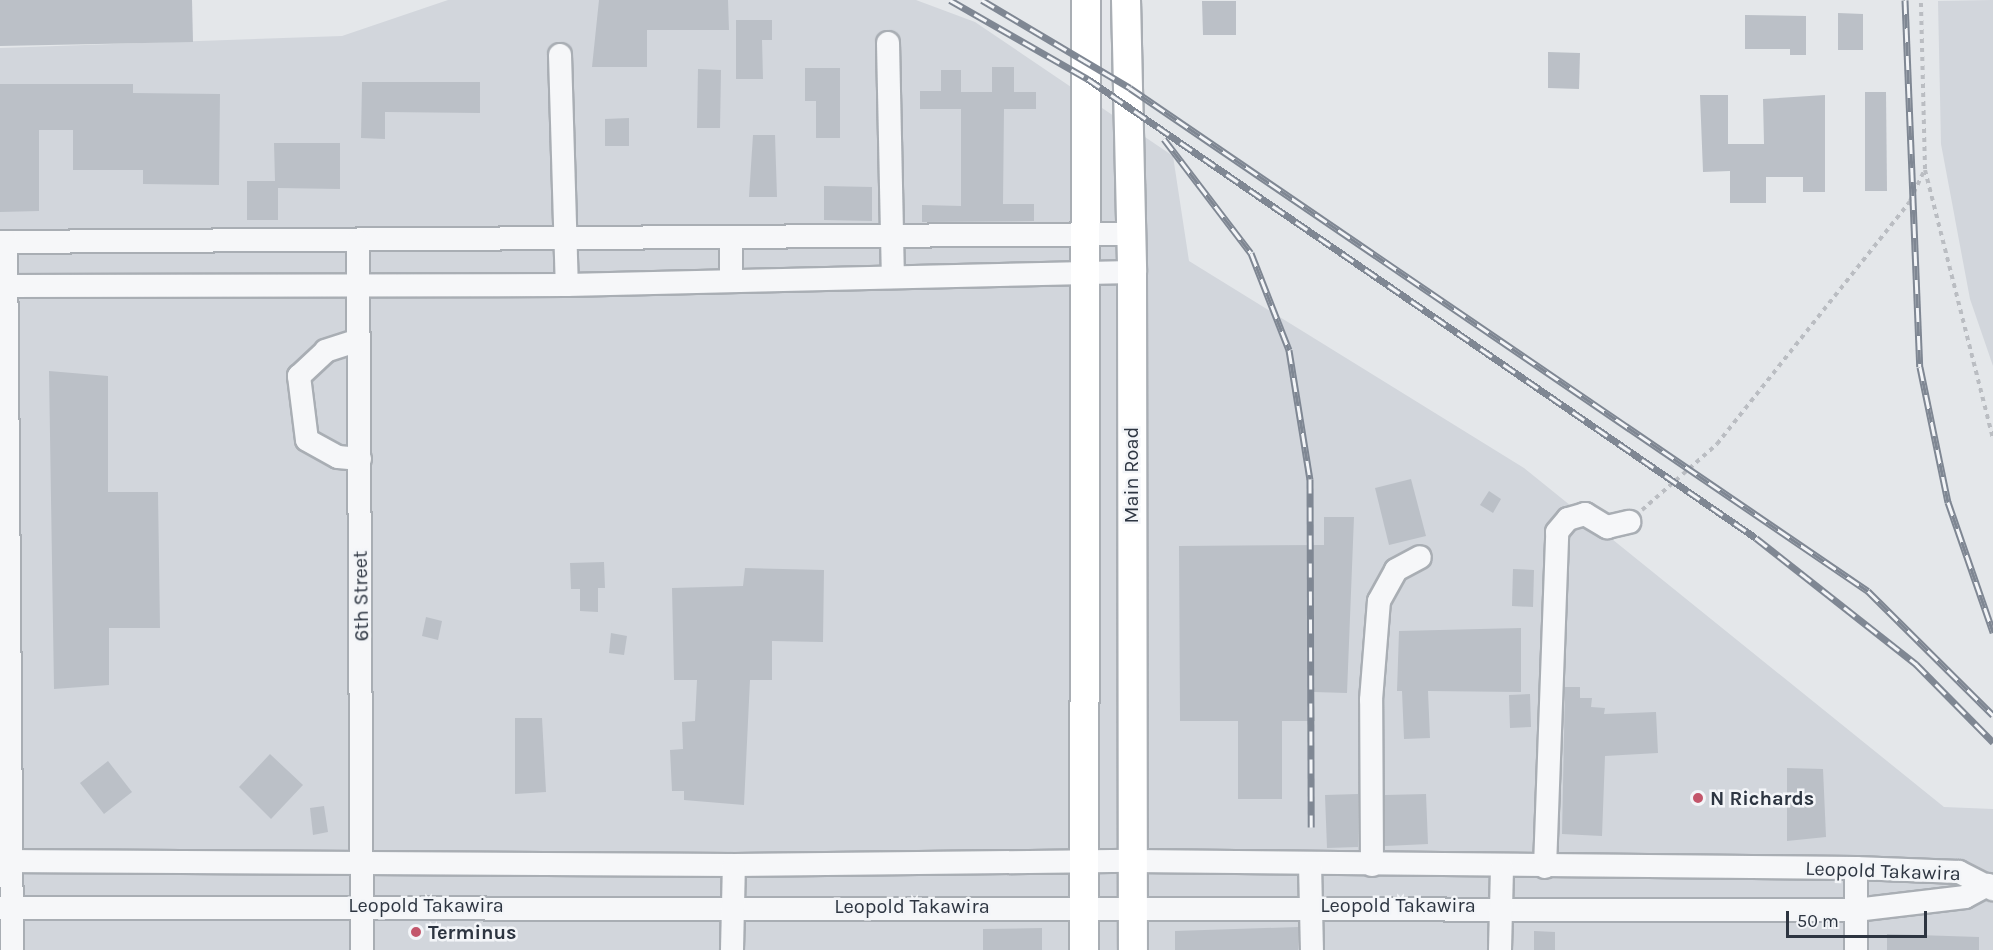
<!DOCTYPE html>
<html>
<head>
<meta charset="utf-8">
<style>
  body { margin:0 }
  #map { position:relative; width:1993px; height:950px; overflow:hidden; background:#e4e7ea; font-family:Karla,sans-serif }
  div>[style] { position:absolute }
  .built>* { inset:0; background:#d2d6dc }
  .building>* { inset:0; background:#bbc0c7 }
  .path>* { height:4px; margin-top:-2px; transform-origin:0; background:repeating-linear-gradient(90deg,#babdc2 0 4.5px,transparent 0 9px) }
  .roads { filter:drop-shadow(2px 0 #a9aeb4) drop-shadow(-2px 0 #a9aeb4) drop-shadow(0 2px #a9aeb4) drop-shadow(0 -2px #a9aeb4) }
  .minor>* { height:22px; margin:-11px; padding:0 11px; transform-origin:11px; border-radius:11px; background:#f6f7f9 }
  .major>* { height:28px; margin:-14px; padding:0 14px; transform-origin:14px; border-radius:14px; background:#fff }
  .rail>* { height:7px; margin-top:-3.5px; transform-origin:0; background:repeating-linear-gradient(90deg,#f3f5f8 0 14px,#7f8793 0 28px); box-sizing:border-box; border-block:2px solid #7f8793 }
  .dots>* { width:16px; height:16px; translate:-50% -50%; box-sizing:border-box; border:3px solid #f3f5f8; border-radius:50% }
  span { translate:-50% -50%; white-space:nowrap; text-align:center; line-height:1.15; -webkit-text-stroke:5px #f3f5f8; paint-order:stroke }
  .street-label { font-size:20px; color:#2d3541 }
  .poi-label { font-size:20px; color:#2d3541; font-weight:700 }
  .left { translate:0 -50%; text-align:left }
  .scale { position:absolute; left:1786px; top:911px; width:141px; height:27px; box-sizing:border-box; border:3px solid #2d3541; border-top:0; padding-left:8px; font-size:18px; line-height:21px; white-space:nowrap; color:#2d3541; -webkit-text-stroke:4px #f3f5f8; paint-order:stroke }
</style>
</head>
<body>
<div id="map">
  <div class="built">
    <div style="clip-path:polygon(448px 0,916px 0,975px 22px,1173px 156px,1189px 261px,1524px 468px,1944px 807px,1993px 809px,1993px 950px,0 950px,0 48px,342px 36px)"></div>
    <div style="clip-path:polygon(1993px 0,1993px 366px,1970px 299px,1941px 144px,1938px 1px)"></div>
  </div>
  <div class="building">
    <div style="clip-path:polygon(0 0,192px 0,193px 42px,0 46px)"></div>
    <div style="clip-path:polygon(599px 0,728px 0,729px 30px,647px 30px,647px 67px,592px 67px)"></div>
    <div style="clip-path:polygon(1202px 1px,1236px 1px,1236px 35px,1203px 35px)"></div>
    <div style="clip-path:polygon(1838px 13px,1863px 14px,1863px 50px,1838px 50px)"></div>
    <div style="clip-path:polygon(1745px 15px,1806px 16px,1806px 55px,1790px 55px,1790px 49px,1745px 49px)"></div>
    <div style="clip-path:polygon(736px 20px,772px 20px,772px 40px,762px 40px,763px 79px,736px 79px)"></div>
    <div style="clip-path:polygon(1548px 52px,1580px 53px,1579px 89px,1548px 88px)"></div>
    <div style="clip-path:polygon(992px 67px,1014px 67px,1014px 92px,1036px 92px,1036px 109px,1004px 109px,1003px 204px,1034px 204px,1034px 221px,922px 222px,922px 205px,961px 206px,961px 109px,920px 109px,920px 91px,941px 91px,941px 70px,961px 70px,961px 92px,992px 92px)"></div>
    <div style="clip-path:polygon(805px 68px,840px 68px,840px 138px,816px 138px,816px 101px,805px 101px)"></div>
    <div style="clip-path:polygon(698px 69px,721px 70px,720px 128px,697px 128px)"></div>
    <div style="clip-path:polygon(362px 82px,480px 82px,480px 113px,385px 112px,385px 139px,361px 138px)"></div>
    <div style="clip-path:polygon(0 84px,133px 84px,133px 93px,220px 94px,219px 185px,143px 184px,143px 170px,73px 170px,73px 130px,39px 130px,39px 211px,0 212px)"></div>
    <div style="clip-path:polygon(1865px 92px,1886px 92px,1887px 191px,1865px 191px)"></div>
    <div style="clip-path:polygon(1700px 95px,1728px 95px,1728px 144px,1764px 144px,1763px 99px,1825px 95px,1825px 192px,1803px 192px,1803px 177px,1766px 177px,1766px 203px,1730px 203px,1730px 171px,1703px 172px)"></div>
    <div style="clip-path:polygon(629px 118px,629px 146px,605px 146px,605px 119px)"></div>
    <div style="clip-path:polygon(753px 135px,775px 135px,777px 197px,749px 197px)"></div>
    <div style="clip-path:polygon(274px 143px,340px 143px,340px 189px,278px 188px,278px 220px,247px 220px,247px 181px,275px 181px)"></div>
    <div style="clip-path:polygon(824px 186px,872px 187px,872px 221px,824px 220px)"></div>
    <div style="clip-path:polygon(49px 371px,108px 376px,108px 492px,158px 492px,160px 628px,109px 628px,109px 685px,54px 689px)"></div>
    <div style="clip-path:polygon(1411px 479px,1426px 536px,1389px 545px,1375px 488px)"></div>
    <div style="clip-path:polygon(1489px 491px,1501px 499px,1493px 513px,1480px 505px)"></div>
    <div style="clip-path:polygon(1324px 517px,1354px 517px,1347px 693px,1314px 692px,1315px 721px,1282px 721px,1282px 799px,1238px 799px,1238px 721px,1180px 721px,1179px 546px,1324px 545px)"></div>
    <div style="clip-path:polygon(604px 562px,605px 588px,598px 588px,598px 612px,580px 611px,580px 589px,571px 589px,570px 563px)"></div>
    <div style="clip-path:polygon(745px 568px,824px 570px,823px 642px,772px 641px,772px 680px,750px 680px,744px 805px,684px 800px,684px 791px,672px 791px,670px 750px,683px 749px,682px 722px,695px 721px,697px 680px,674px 680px,672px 588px,743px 586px)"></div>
    <div style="clip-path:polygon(1513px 569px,1534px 570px,1533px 607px,1512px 606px)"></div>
    <div style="clip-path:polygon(426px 617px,442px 621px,438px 640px,422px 636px)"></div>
    <div style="clip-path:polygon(1521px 628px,1521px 692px,1428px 691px,1430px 738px,1404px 739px,1402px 691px,1397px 691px,1399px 631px)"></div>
    <div style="clip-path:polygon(611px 633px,627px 636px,624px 655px,609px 653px)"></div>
    <div style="clip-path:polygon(1565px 687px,1580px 687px,1580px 698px,1592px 698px,1591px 707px,1605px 708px,1604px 714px,1656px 712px,1658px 753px,1605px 756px,1602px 836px,1562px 834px)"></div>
    <div style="clip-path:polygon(1530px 694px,1531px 727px,1510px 728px,1509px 695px)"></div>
    <div style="clip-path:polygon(515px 718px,542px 718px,546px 792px,515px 794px)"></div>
    <div style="clip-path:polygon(270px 754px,303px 785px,271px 819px,239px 787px)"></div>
    <div style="clip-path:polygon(108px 761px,132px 792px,104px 814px,80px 783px)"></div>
    <div style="clip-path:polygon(1787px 768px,1823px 769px,1826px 837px,1787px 841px)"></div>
    <div style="clip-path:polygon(1358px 794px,1358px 847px,1327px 848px,1325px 795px)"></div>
    <div style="clip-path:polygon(1426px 794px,1428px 844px,1385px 846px,1385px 795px)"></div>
    <div style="clip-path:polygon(324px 806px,328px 832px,313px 835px,310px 808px)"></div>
    <div style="clip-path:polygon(1298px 927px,1298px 950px,1175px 950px,1175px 931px)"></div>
    <div style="clip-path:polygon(1042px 928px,1042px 950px,983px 950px,983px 929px)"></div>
    <div style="clip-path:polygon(1534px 931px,1555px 932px,1555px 950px,1534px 950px)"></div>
    <div style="clip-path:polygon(1887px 934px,1979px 937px,1979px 950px,1887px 950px)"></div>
  </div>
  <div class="path">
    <div style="left:1925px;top:170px;width:276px;rotate:75.8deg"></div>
    <div style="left:1642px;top:510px;width:100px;rotate:-41.3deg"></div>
    <div style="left:1717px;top:444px;width:310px;rotate:-51.5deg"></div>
    <div style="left:1910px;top:201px;width:35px;rotate:-65deg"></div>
    <div style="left:1925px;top:169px;width:169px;rotate:-91.4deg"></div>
  </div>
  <div class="roads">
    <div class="minor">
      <div style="left:888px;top:43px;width:234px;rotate:88.8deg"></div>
      <div style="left:560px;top:55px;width:230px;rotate:88.3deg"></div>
      <div style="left:731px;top:239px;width:42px;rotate:90deg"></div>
      <div style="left:0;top:242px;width:1132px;rotate:-0.4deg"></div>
      <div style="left:6px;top:242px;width:708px;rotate:89.51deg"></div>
      <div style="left:358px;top:242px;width:708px;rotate:89.68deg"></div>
      <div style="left:0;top:286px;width:567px;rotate:-0.1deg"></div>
      <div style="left:567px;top:285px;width:565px;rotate:-1.32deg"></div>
      <div style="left:359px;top:340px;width:35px;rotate:162deg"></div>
      <div style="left:326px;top:351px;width:37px;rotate:137deg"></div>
      <div style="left:299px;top:376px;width:64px;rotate:82.9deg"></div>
      <div style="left:307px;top:440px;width:35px;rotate:29deg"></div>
      <div style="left:338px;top:457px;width:22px;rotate:5deg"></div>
      <div style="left:0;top:861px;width:734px;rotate:0.31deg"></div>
      <div style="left:734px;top:865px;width:399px;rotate:-0.6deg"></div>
      <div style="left:1133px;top:861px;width:723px;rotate:0.55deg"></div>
      <div style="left:1856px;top:868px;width:103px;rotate:2.2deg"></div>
      <div style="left:1959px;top:872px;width:38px;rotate:27deg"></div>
      <div style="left:1310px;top:864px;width:86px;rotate:88.7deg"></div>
      <div style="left:1372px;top:865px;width:165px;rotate:-90.3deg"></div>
      <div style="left:1371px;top:700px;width:99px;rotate:-85.4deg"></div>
      <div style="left:1379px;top:601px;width:35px;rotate:-61deg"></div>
      <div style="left:1396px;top:570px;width:27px;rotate:-28deg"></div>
      <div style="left:1545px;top:867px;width:335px;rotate:-87.9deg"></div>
      <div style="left:1557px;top:532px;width:17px;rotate:-50deg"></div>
      <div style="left:1568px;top:519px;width:18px;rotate:-16deg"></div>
      <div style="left:1585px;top:514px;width:26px;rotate:31deg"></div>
      <div style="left:1607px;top:527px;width:23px;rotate:-13deg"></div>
      <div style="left:0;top:908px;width:1856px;rotate:0.06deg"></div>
      <div style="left:1856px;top:910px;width:110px;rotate:-6.8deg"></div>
      <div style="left:1965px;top:897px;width:26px;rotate:-28deg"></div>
      <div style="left:732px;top:950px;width:85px;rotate:-88.7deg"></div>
      <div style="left:1500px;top:950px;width:82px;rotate:-88.6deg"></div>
      <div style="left:1856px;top:950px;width:82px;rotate:-90deg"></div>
    </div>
    <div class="major">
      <div style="left:1126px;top:0;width:272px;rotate:88.7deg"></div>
      <div style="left:1132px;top:272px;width:678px;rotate:89.92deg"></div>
      <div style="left:1084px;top:950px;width:950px;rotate:-89.88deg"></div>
    </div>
  </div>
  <div class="rail">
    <div style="left:950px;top:0;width:159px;rotate:29.8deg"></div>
    <div style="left:1088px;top:79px;width:810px;rotate:34.49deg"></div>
    <div style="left:1756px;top:538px;width:204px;rotate:38.2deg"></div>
    <div style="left:1916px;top:664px;width:110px;rotate:45.4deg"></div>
    <div style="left:982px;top:0;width:172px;rotate:30.7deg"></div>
    <div style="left:1130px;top:88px;width:893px;rotate:34.28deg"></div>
    <div style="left:1868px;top:591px;width:176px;rotate:44.8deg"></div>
    <div style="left:1905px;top:0;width:367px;rotate:87.7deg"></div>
    <div style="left:1920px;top:367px;width:138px;rotate:78.3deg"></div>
    <div style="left:1948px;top:502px;width:138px;rotate:70.9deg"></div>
    <div style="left:1164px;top:139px;width:143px;rotate:52.7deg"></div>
    <div style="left:1251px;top:253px;width:104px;rotate:68.6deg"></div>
    <div style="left:1289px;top:350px;width:131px;rotate:80.8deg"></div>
    <div style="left:1310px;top:479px;width:348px;rotate:89.8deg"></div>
  </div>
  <div class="dots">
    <div style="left:1698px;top:798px;background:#c3566b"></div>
    <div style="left:416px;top:932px;background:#c3566b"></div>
  </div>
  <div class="street-label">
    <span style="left:1131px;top:475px;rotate:-90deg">Main Road</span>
    <span style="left:361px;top:596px;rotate:-91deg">6th Street</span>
    <span style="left:1883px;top:871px;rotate:2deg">Leopold Takawira</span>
    <span style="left:426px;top:905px">Leopold Takawira</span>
    <span style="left:1398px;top:905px">Leopold Takawira</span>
    <span style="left:912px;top:906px">Leopold Takawira</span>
  </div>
  <div class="poi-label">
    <span class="left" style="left:1710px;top:798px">N Richards</span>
    <span class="left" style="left:428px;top:932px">Terminus</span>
  </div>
  <div class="scale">50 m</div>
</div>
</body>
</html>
